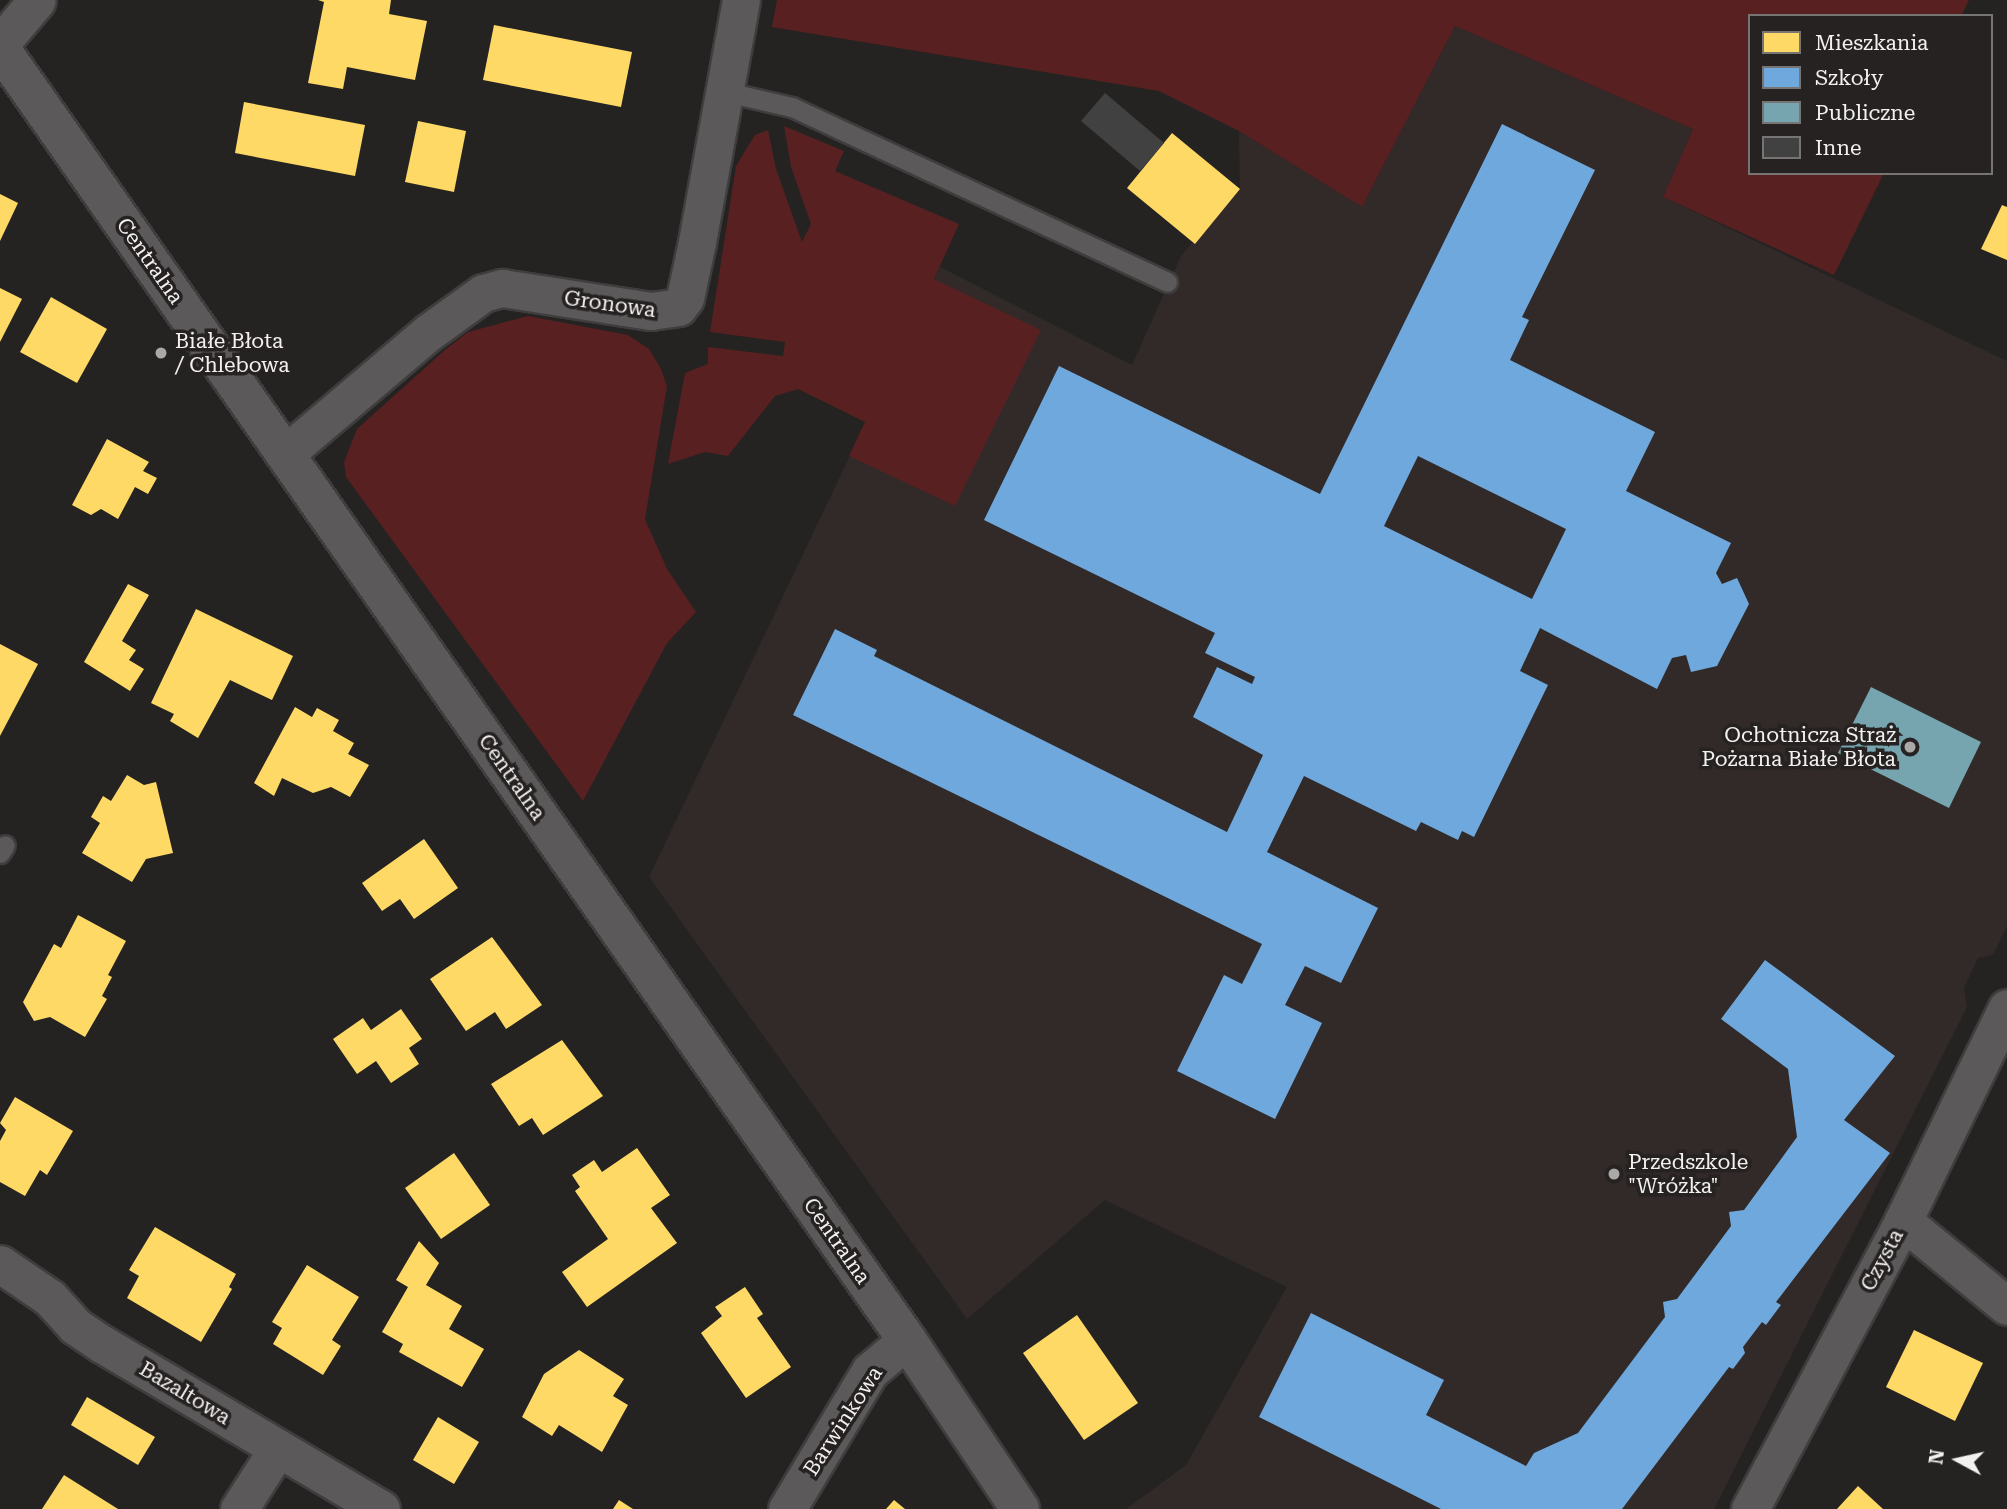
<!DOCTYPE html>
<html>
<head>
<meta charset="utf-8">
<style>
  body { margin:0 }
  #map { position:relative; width:2007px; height:1509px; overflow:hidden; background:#242322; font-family:"Roboto Serif",serif }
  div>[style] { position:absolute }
  .built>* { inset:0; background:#322a29 }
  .green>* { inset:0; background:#582020 }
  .homes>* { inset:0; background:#ffd966 }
  .schools>* { inset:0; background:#6fa8dc }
  .public>* { inset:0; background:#76a5af }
  .building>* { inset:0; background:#424141 }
  .roads { filter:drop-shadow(2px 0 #3f3d3d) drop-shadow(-2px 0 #3f3d3d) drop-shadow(0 2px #3f3d3d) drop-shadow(0 -2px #3f3d3d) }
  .service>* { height:19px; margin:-9.5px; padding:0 9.5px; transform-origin:9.5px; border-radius:9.5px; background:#5b5959 }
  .minor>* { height:37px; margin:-18.5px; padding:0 18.5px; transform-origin:18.5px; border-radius:18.5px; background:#5b5959 }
  .tertiary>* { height:38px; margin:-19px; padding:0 19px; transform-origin:19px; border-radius:19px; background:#5b5959 }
  .dots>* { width:19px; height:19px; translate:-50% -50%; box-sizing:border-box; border:4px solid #252221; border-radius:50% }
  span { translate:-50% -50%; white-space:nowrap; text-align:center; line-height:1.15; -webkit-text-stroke:7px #252221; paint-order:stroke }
  .street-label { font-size:21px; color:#f3f1f0 }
  .poi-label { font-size:21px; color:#f3f1f0 }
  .left { translate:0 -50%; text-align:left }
  .right { translate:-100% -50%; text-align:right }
  .legend { position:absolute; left:1748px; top:14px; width:245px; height:161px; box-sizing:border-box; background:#252221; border:2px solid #777574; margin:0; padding:9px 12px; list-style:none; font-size:21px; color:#f3f1f0 }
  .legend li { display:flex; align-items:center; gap:14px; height:35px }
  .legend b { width:35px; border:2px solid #777574 }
  .north { position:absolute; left:1923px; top:1425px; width:70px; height:70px; -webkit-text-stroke:5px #252221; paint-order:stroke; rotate:278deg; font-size:19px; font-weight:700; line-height:28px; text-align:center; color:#f3f1f0 }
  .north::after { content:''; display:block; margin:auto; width:24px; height:32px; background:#f3f1f0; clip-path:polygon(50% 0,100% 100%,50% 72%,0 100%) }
</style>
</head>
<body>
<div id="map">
  <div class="built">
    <div style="clip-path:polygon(1455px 26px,1693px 129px,1663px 197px,2007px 361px,2007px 926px,1993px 955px,1978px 958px,1964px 988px,1967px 1007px,1714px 1509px,1126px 1509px,1186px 1465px,1287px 1287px,1105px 1200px,967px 1319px,649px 877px,940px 267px,1132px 365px,1181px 256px,1240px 189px,1239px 131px,1362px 207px)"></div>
  </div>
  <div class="green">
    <div style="clip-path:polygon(777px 0,1969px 0,1961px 16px,1750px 16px,1750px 173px,1884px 173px,1834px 275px,1663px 197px,1693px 129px,1455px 26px,1362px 207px,1239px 131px,1159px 91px,772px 27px)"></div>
    <div style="clip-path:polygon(784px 126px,844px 151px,835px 171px,959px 224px,934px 279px,1041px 330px,955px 506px,849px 456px,865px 422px,798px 389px,775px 396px,728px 456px,705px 452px,668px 464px,685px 373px,708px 364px,708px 347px,783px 356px,785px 342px,710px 332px,736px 166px,755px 135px,768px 130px,776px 169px,802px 242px,811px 224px,791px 167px)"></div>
    <div style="clip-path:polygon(528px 316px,628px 335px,649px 349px,660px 367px,667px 386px,645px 519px,667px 569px,696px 612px,667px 643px,583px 801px,346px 477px,344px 462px,357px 429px,446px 349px,468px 332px)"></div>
  </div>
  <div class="homes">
    <div style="clip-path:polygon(318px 0,391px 0,389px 14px,427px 21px,415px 80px,347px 67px,343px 89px,308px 83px,324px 2px)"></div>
    <div style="clip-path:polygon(494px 25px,632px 52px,621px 107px,483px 80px)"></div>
    <div style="clip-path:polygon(244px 102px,365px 125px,355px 176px,235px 153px)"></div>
    <div style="clip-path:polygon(418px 121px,466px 131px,454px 192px,405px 182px)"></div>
    <div style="clip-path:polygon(1172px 133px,1240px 189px,1195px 244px,1127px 188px)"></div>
    <div style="clip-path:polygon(0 194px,18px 203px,0 241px)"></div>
    <div style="clip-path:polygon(2002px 205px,2007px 207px,2007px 260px,1981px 249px)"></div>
    <div style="clip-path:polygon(0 288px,22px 299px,0 342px)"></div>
    <div style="clip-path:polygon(51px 297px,107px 329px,77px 383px,20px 352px)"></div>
    <div style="clip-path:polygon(107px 439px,149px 462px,143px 471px,157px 478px,148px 494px,135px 487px,118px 519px,101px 509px,91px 515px,72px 505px)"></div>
    <div style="clip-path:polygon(128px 584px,149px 595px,122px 641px,136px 650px,129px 660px,144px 669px,130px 691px,84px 662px)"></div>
    <div style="clip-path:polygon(196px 609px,293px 656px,272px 700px,230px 680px,198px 738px,170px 721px,174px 714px,151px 703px)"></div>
    <div style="clip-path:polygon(0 644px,38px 664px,0 736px)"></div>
    <div style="clip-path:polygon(295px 707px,312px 717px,317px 708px,339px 720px,333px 731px,354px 743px,348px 754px,369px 765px,350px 797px,331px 787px,313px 793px,282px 778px,274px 796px,254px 783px)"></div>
    <div style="clip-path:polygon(127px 775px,144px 785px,156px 782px,173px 853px,146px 859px,132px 882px,82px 853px,100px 823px,91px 817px,103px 796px,111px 801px)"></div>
    <div style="clip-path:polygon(424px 839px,458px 888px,414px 919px,400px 899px,382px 911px,362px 883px)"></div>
    <div style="clip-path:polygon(78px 915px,126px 941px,108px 975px,112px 977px,102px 996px,107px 999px,85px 1037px,50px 1017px,34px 1021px,23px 1002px,54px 944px,61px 948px)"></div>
    <div style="clip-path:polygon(492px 937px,542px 1005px,506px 1029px,495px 1012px,466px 1031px,430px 979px)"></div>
    <div style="clip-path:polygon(401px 1009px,422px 1039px,409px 1048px,419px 1064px,391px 1083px,376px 1061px,357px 1074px,333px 1039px,363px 1018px,371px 1030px)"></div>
    <div style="clip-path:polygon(562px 1040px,603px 1096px,543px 1135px,532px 1118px,519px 1126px,491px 1084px)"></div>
    <div style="clip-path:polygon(15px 1097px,73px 1131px,47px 1175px,40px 1170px,25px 1196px,0 1182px,0 1141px,6px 1130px,0 1123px)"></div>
    <div style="clip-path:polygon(637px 1148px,670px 1195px,651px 1208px,677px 1243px,587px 1307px,562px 1272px,608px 1239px,575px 1191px,580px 1187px,572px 1175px,594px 1160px,602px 1172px)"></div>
    <div style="clip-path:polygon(454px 1153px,490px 1205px,441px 1239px,405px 1188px)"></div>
    <div style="clip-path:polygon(155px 1227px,236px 1274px,229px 1287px,232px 1289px,201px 1342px,127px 1298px,139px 1276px,129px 1270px)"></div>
    <div style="clip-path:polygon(419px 1241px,439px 1263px,426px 1285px,462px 1306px,449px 1329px,484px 1349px,462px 1387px,399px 1352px,403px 1344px,382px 1332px,408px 1287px,396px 1280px)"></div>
    <div style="clip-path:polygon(307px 1265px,359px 1297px,332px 1340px,341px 1346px,323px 1375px,273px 1344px,282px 1328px,272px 1322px)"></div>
    <div style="clip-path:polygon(745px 1287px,763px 1314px,757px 1318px,791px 1367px,746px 1398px,701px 1333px,722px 1316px,715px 1307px)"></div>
    <div style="clip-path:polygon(1077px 1315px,1138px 1403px,1084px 1440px,1023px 1353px)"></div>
    <div style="clip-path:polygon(1914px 1330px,1983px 1363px,1955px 1421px,1886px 1387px)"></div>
    <div style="clip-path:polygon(579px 1350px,624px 1379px,613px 1396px,628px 1405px,602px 1452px,559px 1425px,552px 1436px,522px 1417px,544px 1374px)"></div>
    <div style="clip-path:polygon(87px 1397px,155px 1437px,138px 1465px,71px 1425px)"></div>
    <div style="clip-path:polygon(438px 1417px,479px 1442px,454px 1484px,413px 1460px)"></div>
    <div style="clip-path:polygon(64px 1475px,118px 1509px,42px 1509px)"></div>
    <div style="clip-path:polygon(1858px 1486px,1883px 1509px,1837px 1509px)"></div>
    <div style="clip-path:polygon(619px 1500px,633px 1509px,613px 1509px)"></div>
    <div style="clip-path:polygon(894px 1500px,905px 1509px,886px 1509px)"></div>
  </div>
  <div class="schools">
    <div style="clip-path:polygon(evenodd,1502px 124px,1595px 170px,1522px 317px,1529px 320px,1510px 360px,1655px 432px,1626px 491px,1731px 543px,1716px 573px,1722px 584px,1737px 578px,1749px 604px,1717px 666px,1691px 672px,1686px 655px,1672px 658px,1657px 689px,1540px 628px,1520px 671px,1548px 685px,1474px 837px,1462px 831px,1458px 840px,1421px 822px,1416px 831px,1304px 776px,1267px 852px,1378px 908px,1341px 983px,1305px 966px,1285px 1005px,1322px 1023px,1275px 1119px,1177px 1071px,1224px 975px,1242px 984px,1262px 944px,793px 715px,835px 629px,877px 650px,874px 656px,1227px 832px,1263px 755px,1193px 717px,1217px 667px,1252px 684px,1255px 677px,1205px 653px,1215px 633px,984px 520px,1059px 366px,1320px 494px,1502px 124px,1418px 456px,1566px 529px,1532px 599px,1384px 526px,1418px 456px)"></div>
    <div style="clip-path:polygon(1765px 960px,1895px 1056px,1844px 1120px,1890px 1153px,1776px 1302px,1781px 1305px,1766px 1325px,1762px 1322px,1743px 1347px,1745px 1353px,1733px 1369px,1729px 1367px,1622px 1509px,1441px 1509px,1259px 1417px,1311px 1313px,1444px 1380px,1426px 1415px,1526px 1466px,1534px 1453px,1578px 1433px,1665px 1317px,1663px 1302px,1677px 1299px,1731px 1226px,1729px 1212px,1744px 1210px,1797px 1137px,1788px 1069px,1721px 1019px)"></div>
  </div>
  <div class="public">
    <div style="clip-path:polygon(1871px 687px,1981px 742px,1949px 808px,1838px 753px)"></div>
  </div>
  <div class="building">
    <div style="clip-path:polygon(1105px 93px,1164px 143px,1140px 171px,1081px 121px)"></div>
  </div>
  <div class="roads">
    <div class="service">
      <div style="left:722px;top:91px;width:72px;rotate:12.9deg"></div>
      <div style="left:792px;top:107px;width:414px;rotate:25deg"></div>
      <div style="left:0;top:853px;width:9px;rotate:-58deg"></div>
    </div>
    <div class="minor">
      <div style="left:0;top:44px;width:57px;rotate:-49.9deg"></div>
      <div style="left:285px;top:454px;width:189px;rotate:-40.3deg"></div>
      <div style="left:429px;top:332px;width:67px;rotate:-35.8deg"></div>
      <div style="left:483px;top:293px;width:20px;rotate:-15deg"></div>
      <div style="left:502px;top:288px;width:151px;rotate:8.8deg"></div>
      <div style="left:651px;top:311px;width:27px;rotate:-8deg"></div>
      <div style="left:678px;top:307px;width:11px;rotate:-52deg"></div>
      <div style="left:685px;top:298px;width:57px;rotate:-77.9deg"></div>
      <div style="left:697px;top:242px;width:246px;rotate:-79.7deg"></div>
      <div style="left:1903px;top:1221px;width:134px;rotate:39.3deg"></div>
      <div style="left:0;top:1264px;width:60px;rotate:34.2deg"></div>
      <div style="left:50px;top:1298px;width:38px;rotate:48deg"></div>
      <div style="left:75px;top:1326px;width:32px;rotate:34deg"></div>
      <div style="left:102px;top:1344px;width:324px;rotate:30.6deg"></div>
      <div style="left:239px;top:1509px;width:72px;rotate:-57.4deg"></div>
      <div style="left:787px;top:1509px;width:161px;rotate:-59deg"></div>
      <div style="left:870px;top:1371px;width:48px;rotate:-40deg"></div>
      <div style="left:1750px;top:1509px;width:326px;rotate:-62deg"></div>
      <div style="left:1903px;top:1221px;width:237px;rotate:-64deg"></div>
    </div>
    <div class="tertiary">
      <div style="left:0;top:48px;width:1579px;rotate:54.93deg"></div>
      <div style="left:907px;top:1340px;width:203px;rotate:56.2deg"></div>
    </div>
  </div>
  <div class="dots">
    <div style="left:161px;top:353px;background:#aba9a8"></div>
    <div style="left:1910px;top:747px;background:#aba9a8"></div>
    <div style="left:1614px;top:1174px;background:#aba9a8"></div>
  </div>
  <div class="street-label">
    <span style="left:150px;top:261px;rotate:55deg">Centralna</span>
    <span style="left:610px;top:304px;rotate:8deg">Gronowa</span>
    <span style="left:512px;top:777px;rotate:55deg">Centralna</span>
    <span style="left:837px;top:1241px;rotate:55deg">Centralna</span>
    <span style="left:1882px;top:1260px;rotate:-62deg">Czysta</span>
    <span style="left:185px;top:1393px;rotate:31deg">Bazaltowa</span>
    <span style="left:843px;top:1421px;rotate:-57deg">Barwinkowa</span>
  </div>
  <div class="poi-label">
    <span class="left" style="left:175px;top:353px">Białe Błota<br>/ Chlebowa</span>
    <span class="right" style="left:1896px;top:747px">Ochotnicza Straż<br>Pożarna Białe Błota</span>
    <span class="left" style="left:1628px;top:1174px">Przedszkole<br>"Wróżka"</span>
  </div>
  <ul class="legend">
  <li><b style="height:19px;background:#ffd966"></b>Mieszkania</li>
  <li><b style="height:19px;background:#6fa8dc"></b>Szkoły</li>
  <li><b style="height:19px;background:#76a5af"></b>Publiczne</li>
  <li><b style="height:19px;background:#424141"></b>Inne</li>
  </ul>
  <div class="north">N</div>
</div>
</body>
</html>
